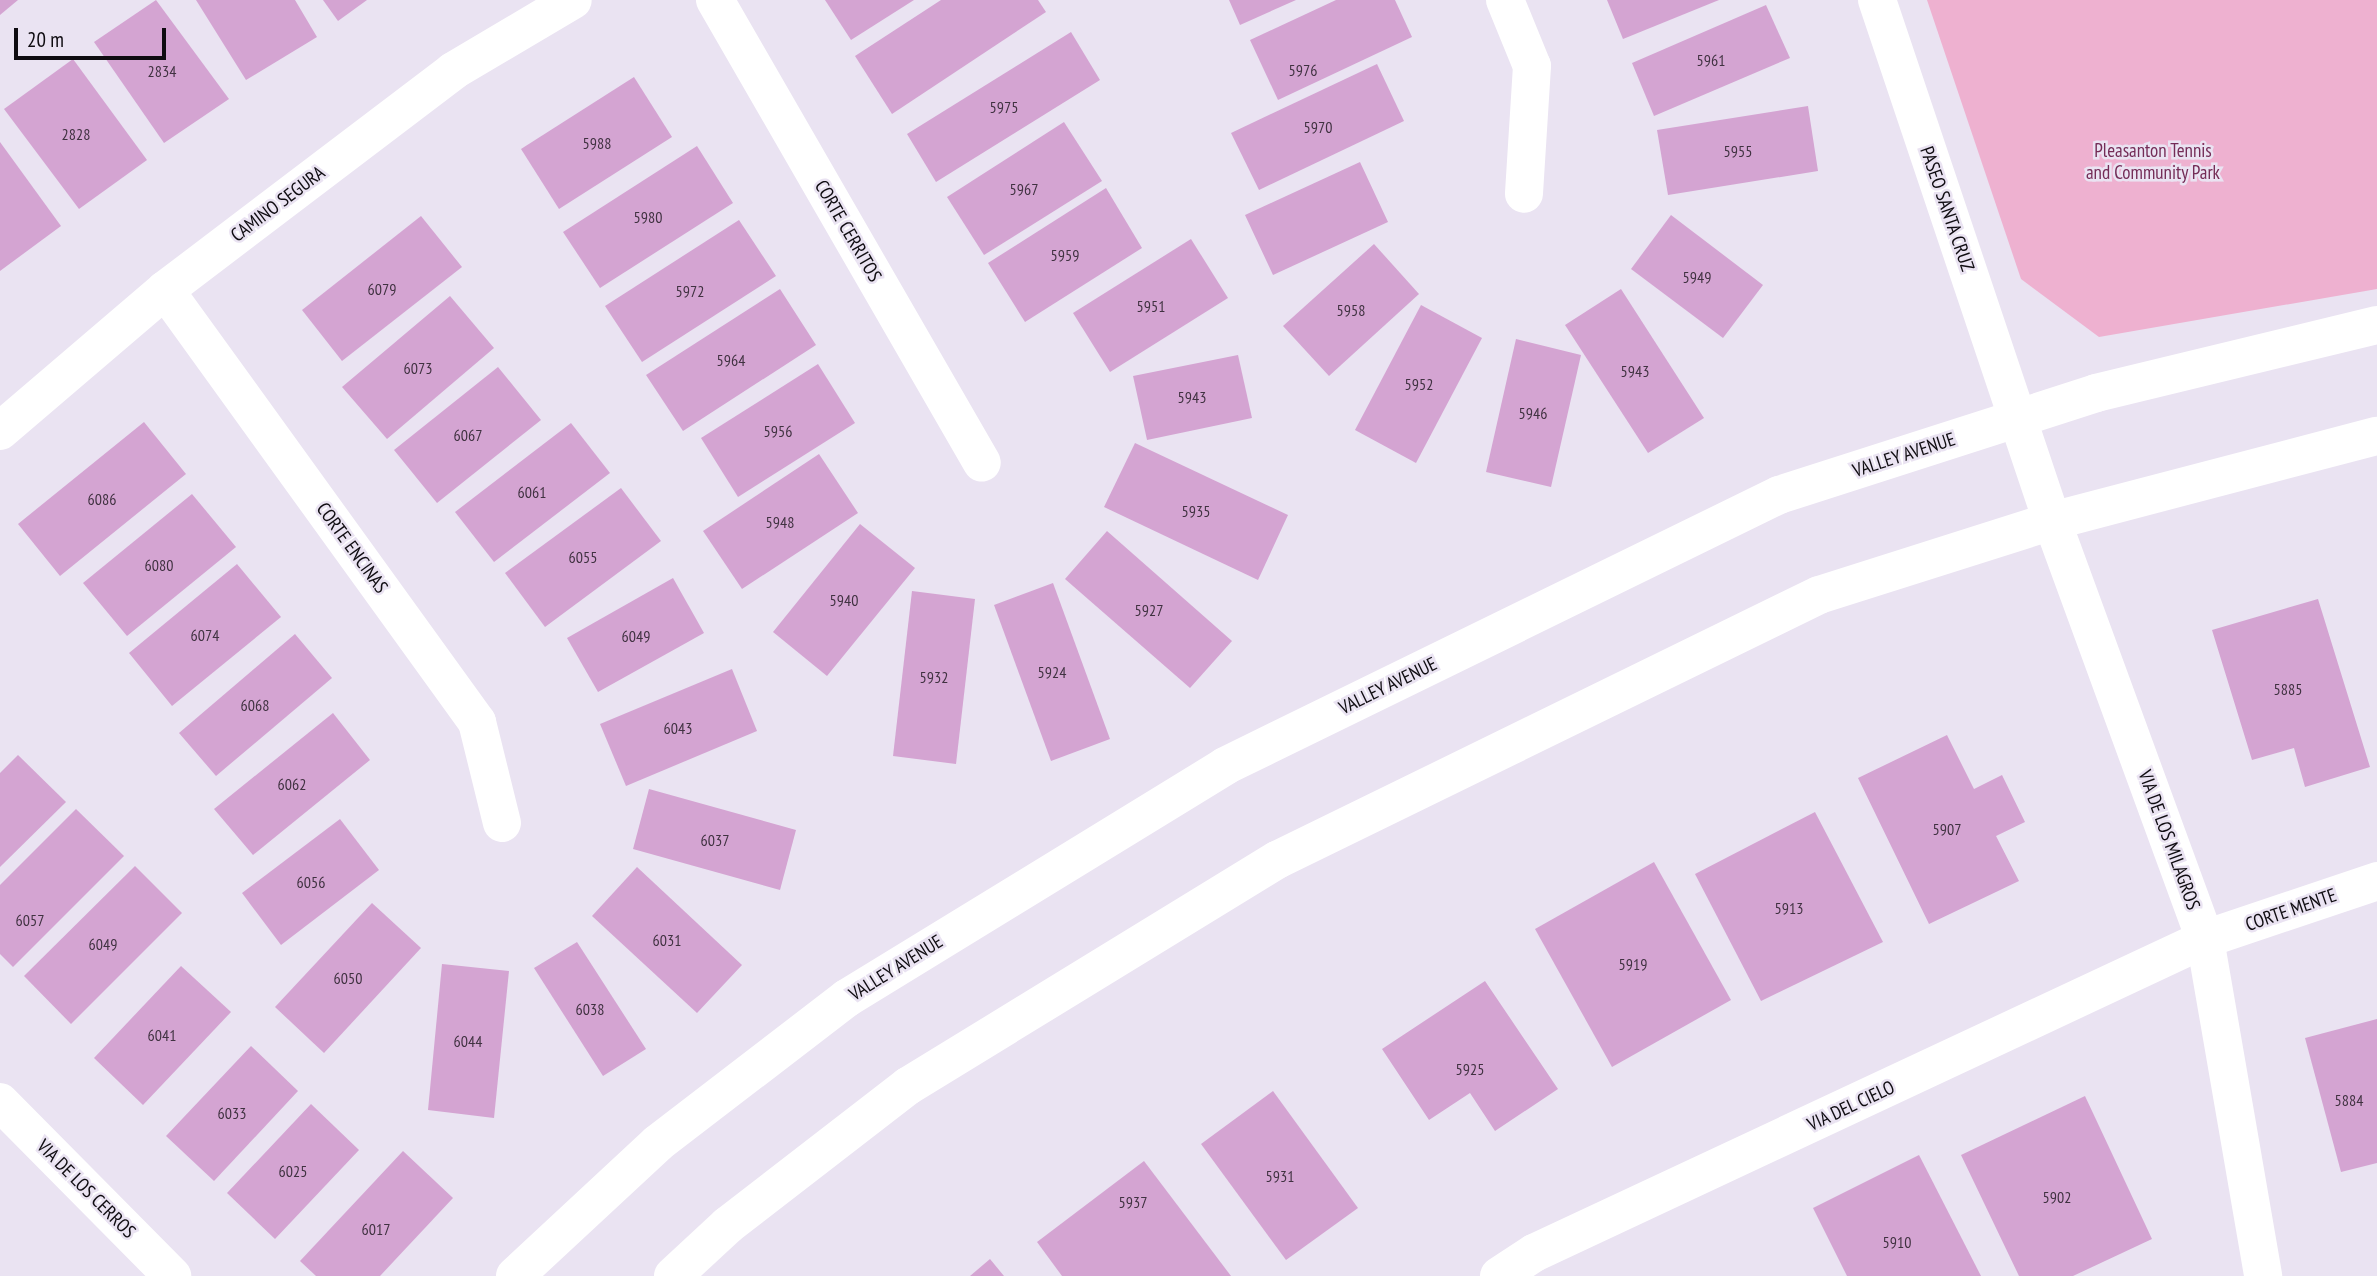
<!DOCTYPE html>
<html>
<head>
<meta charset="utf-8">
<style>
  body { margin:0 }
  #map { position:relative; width:2377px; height:1276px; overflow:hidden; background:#eae3f2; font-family:"PT Sans Narrow",sans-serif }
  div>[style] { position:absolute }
  .green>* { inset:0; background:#eeb1d0 }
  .building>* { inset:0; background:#d4a4d2 }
  .street>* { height:38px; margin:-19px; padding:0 19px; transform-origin:19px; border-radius:19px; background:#fff }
  .secondary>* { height:38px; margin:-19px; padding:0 19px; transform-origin:19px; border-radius:19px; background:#fff }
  span { translate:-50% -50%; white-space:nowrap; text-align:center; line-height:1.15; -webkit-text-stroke:5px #eae3f2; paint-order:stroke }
  .number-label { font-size:16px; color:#403241 }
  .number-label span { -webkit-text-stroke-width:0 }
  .park-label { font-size:19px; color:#742c57 }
  .street-label { font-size:19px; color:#0f0c11 }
  .scale { position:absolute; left:14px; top:28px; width:152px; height:32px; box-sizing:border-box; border:4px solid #0f0c11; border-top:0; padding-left:9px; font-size:21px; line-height:24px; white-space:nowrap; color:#0f0c11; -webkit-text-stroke:5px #eae3f2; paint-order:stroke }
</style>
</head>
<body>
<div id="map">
  <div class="green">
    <div style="clip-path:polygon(1927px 0,2377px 0,2377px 289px,2099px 337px,2021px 279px)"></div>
  </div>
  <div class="building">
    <div style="clip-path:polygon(0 0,18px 0,0 15px)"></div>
    <div style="clip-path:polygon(156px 0,229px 99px,164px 143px,94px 42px)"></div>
    <div style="clip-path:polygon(196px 0,295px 0,317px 37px,246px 80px)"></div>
    <div style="clip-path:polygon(323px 0,367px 0,338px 21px)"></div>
    <div style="clip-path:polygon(825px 0,914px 0,851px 40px)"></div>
    <div style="clip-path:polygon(941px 0,1038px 0,1046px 12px,892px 114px,855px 56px)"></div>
    <div style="clip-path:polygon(1229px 0,1296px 0,1240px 25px)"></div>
    <div style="clip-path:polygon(1336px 0,1395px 0,1412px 37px,1278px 100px,1250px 40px)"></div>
    <div style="clip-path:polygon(1607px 0,1719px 0,1623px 39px)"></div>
    <div style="clip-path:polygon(1766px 5px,1790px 58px,1654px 116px,1632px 63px)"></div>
    <div style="clip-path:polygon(1071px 32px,1100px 80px,936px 182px,907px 134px)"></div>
    <div style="clip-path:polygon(73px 59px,147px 160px,79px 209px,4px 109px)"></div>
    <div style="clip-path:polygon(1377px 64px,1404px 121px,1259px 190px,1231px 133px)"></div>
    <div style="clip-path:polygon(634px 77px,672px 137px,559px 209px,521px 149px)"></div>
    <div style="clip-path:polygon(1808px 106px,1818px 171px,1668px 195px,1657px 130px)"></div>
    <div style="clip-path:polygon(1064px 122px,1102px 181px,984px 255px,947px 197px)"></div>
    <div style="clip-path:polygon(0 142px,61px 226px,0 271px)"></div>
    <div style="clip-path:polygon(697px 146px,733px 203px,600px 288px,563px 232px)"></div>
    <div style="clip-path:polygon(1360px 162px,1388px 222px,1273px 275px,1245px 215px)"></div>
    <div style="clip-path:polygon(1106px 188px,1142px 248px,1025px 322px,988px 263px)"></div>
    <div style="clip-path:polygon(1671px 215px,1763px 285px,1723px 338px,1631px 269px)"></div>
    <div style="clip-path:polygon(421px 216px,462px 267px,342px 361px,302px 310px)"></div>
    <div style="clip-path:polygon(739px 220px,776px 276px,642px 362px,605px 306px)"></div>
    <div style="clip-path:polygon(1191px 239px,1228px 298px,1110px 372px,1073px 313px)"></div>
    <div style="clip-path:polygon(1374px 244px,1419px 294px,1329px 376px,1283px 326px)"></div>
    <div style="clip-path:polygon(780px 289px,816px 345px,683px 431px,646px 375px)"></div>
    <div style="clip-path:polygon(1621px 289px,1704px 418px,1648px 453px,1565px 325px)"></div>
    <div style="clip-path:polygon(450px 296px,494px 348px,387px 439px,342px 387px)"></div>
    <div style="clip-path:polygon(1421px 305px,1482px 338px,1416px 463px,1355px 430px)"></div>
    <div style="clip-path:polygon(1516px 339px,1581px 355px,1551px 487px,1486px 472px)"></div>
    <div style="clip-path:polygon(1238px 355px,1252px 418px,1147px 440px,1133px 376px)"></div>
    <div style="clip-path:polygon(818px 364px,855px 423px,738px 497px,701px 438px)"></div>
    <div style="clip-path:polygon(498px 367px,541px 420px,437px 503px,394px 450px)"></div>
    <div style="clip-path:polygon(144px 422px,186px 474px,60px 576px,18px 524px)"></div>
    <div style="clip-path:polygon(571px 423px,610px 473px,494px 562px,455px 512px)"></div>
    <div style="clip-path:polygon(1135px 443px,1288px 515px,1258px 580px,1104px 507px)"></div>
    <div style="clip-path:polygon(819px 454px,858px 513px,742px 589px,703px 531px)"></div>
    <div style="clip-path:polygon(621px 488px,661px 541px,545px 627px,505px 573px)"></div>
    <div style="clip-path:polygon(192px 494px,236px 547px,127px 636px,83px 583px)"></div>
    <div style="clip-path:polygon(860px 524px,915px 568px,827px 676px,773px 632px)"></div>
    <div style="clip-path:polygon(1107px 531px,1232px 641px,1190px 688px,1065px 579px)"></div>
    <div style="clip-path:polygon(237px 564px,281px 617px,172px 706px,129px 653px)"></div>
    <div style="clip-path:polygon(673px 578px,704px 633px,598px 692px,567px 638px)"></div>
    <div style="clip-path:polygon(1053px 583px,1110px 739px,1051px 761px,994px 605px)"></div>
    <div style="clip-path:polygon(912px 591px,975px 599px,956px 764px,893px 756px)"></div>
    <div style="clip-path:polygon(2318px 599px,2370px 767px,2305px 787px,2294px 748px,2252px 760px,2212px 630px)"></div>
    <div style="clip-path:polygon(295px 634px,332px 678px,216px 776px,179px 733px)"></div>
    <div style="clip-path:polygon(732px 669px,757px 731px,626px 786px,600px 724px)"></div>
    <div style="clip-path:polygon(333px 713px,370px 760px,253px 855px,214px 809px)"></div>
    <div style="clip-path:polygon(1947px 735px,1974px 789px,2002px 775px,2025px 822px,1996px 836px,2019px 881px,1929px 924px,1858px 778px)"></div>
    <div style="clip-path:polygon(18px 755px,66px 802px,0 867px,0 773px)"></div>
    <div style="clip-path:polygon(649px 789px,796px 830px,780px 890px,633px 849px)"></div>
    <div style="clip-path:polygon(76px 809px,124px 856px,13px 967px,0 954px,0 885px)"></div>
    <div style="clip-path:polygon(1815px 812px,1883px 942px,1761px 1001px,1695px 874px)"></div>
    <div style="clip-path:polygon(340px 819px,379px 870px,281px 945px,242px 893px)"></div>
    <div style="clip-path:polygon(1654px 862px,1731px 1000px,1612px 1067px,1535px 929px)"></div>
    <div style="clip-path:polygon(135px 866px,182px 913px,71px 1024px,24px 976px)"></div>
    <div style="clip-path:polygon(637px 867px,742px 965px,697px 1013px,592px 916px)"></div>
    <div style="clip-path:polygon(372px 903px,421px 948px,324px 1053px,275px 1007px)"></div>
    <div style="clip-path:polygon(577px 942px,646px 1049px,603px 1076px,534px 968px)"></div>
    <div style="clip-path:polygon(442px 964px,509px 971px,494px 1118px,428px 1110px)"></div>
    <div style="clip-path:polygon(181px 966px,231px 1012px,143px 1105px,94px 1058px)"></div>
    <div style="clip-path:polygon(1485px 981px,1558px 1089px,1495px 1131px,1470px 1093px,1429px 1120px,1382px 1049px)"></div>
    <div style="clip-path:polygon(2377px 1019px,2377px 1163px,2341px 1172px,2305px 1038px)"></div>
    <div style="clip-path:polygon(251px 1046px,298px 1091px,214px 1181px,166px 1136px)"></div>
    <div style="clip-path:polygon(1273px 1091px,1358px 1208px,1286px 1260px,1201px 1144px)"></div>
    <div style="clip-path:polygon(2085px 1096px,2152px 1239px,2073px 1276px,2019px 1276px,1961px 1155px)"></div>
    <div style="clip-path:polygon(311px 1104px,359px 1150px,275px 1239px,227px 1193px)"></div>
    <div style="clip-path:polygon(403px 1151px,453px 1198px,380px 1276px,316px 1276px,300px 1261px)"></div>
    <div style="clip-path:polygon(1919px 1155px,1981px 1276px,1847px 1276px,1813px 1208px)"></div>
    <div style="clip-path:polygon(1144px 1161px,1231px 1276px,1062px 1276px,1037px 1242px)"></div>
    <div style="clip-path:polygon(990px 1259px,1004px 1276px,970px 1276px)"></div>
  </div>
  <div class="street">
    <div style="left:715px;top:0;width:534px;rotate:60.03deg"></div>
    <div style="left:1505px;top:0;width:71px;rotate:67.8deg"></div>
    <div style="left:1532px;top:66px;width:128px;rotate:93.6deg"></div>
    <div style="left:1877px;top:0;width:550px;rotate:71.43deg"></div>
    <div style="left:2052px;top:521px;width:445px;rotate:69.9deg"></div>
    <div style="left:2205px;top:939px;width:342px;rotate:80.2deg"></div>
    <div style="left:165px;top:290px;width:533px;rotate:54.16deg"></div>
    <div style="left:477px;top:722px;width:104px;rotate:76.1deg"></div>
    <div style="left:0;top:431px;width:217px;rotate:-40.5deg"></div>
    <div style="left:165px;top:290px;width:362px;rotate:-37.2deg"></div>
    <div style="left:453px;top:71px;width:139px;rotate:-30.6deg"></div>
    <div style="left:0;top:1102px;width:245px;rotate:45.3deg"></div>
    <div style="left:1499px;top:1276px;width:42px;rotate:-33.3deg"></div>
    <div style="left:1534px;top:1253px;width:741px;rotate:-25.08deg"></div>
    <div style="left:2205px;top:939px;width:182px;rotate:-18.6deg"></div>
  </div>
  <div class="secondary">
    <div style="left:515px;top:1276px;width:195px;rotate:-42.9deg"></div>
    <div style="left:658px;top:1143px;width:238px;rotate:-37.5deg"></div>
    <div style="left:847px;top:998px;width:444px;rotate:-31.5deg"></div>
    <div style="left:1225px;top:766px;width:617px;rotate:-26.07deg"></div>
    <div style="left:1779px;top:495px;width:333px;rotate:-17.8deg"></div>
    <div style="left:2096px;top:393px;width:289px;rotate:-13.6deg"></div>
    <div style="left:673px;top:1276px;width:75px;rotate:-42.8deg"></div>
    <div style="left:728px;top:1225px;width:227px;rotate:-37.7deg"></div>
    <div style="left:908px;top:1086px;width:433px;rotate:-31.5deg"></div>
    <div style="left:1277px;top:860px;width:603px;rotate:-26.06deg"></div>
    <div style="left:1819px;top:595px;width:244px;rotate:-17.6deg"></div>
    <div style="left:2052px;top:521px;width:336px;rotate:-14.7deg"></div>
  </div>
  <div class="number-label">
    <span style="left:1711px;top:60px">5961</span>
    <span style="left:1303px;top:70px">5976</span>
    <span style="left:162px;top:71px">2834</span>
    <span style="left:1004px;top:107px">5975</span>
    <span style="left:1318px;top:127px">5970</span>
    <span style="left:76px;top:134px">2828</span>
    <span style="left:597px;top:143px">5988</span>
    <span style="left:1738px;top:151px">5955</span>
    <span style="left:1024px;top:189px">5967</span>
    <span style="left:648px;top:217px">5980</span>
    <span style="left:1065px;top:255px">5959</span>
    <span style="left:1697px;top:277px">5949</span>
    <span style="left:382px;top:289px">6079</span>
    <span style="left:690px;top:291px">5972</span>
    <span style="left:1151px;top:306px">5951</span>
    <span style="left:1351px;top:310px">5958</span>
    <span style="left:731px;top:360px">5964</span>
    <span style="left:418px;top:368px">6073</span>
    <span style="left:1635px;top:371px">5943</span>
    <span style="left:1419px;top:384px">5952</span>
    <span style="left:1192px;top:397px">5943</span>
    <span style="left:1533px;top:413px">5946</span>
    <span style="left:778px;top:431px">5956</span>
    <span style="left:468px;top:435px">6067</span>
    <span style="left:532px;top:492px">6061</span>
    <span style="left:102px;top:499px">6086</span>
    <span style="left:1196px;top:511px">5935</span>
    <span style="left:780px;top:522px">5948</span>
    <span style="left:583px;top:557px">6055</span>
    <span style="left:159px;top:565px">6080</span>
    <span style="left:844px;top:600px">5940</span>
    <span style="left:1149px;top:610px">5927</span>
    <span style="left:205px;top:635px">6074</span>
    <span style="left:636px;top:636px">6049</span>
    <span style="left:1052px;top:672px">5924</span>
    <span style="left:934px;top:677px">5932</span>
    <span style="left:2288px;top:689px">5885</span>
    <span style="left:255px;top:705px">6068</span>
    <span style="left:678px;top:728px">6043</span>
    <span style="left:292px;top:784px">6062</span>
    <span style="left:1947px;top:829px">5907</span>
    <span style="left:715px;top:840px">6037</span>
    <span style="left:311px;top:882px">6056</span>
    <span style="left:1789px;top:908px">5913</span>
    <span style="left:30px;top:920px">6057</span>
    <span style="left:667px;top:940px">6031</span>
    <span style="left:103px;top:944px">6049</span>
    <span style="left:1633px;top:964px">5919</span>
    <span style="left:348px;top:978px">6050</span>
    <span style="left:590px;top:1009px">6038</span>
    <span style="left:162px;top:1035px">6041</span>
    <span style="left:468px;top:1041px">6044</span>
    <span style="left:1470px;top:1069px">5925</span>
    <span style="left:2349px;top:1100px">5884</span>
    <span style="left:232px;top:1113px">6033</span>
    <span style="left:293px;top:1171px">6025</span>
    <span style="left:1280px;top:1176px">5931</span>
    <span style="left:2057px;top:1197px">5902</span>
    <span style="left:1133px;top:1202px">5937</span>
    <span style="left:376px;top:1229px">6017</span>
    <span style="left:1897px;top:1242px">5910</span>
  </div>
  <div class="park-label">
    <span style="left:2153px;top:162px">Pleasanton Tennis<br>and Community Park</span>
  </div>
  <div class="street-label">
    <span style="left:278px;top:204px;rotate:-37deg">CAMINO SEGURA</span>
    <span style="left:1947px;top:209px;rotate:71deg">PASEO SANTA CRUZ</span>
    <span style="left:848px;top:231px;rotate:60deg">CORTE CERRITOS</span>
    <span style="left:1904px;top:455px;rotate:-18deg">VALLEY AVENUE</span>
    <span style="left:352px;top:548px;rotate:54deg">CORTE ENCINAS</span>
    <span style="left:1388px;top:686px;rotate:-26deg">VALLEY AVENUE</span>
    <span style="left:2169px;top:840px;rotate:70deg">VIA DE LOS MILAGROS</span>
    <span style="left:2291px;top:910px;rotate:-19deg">CORTE MENTE</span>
    <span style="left:896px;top:968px;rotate:-32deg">VALLEY AVENUE</span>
    <span style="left:1851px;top:1106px;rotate:-25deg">VIA DEL CIELO</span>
    <span style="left:86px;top:1189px;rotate:45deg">VIA DE LOS CERROS</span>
  </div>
  <div class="scale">20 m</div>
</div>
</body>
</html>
